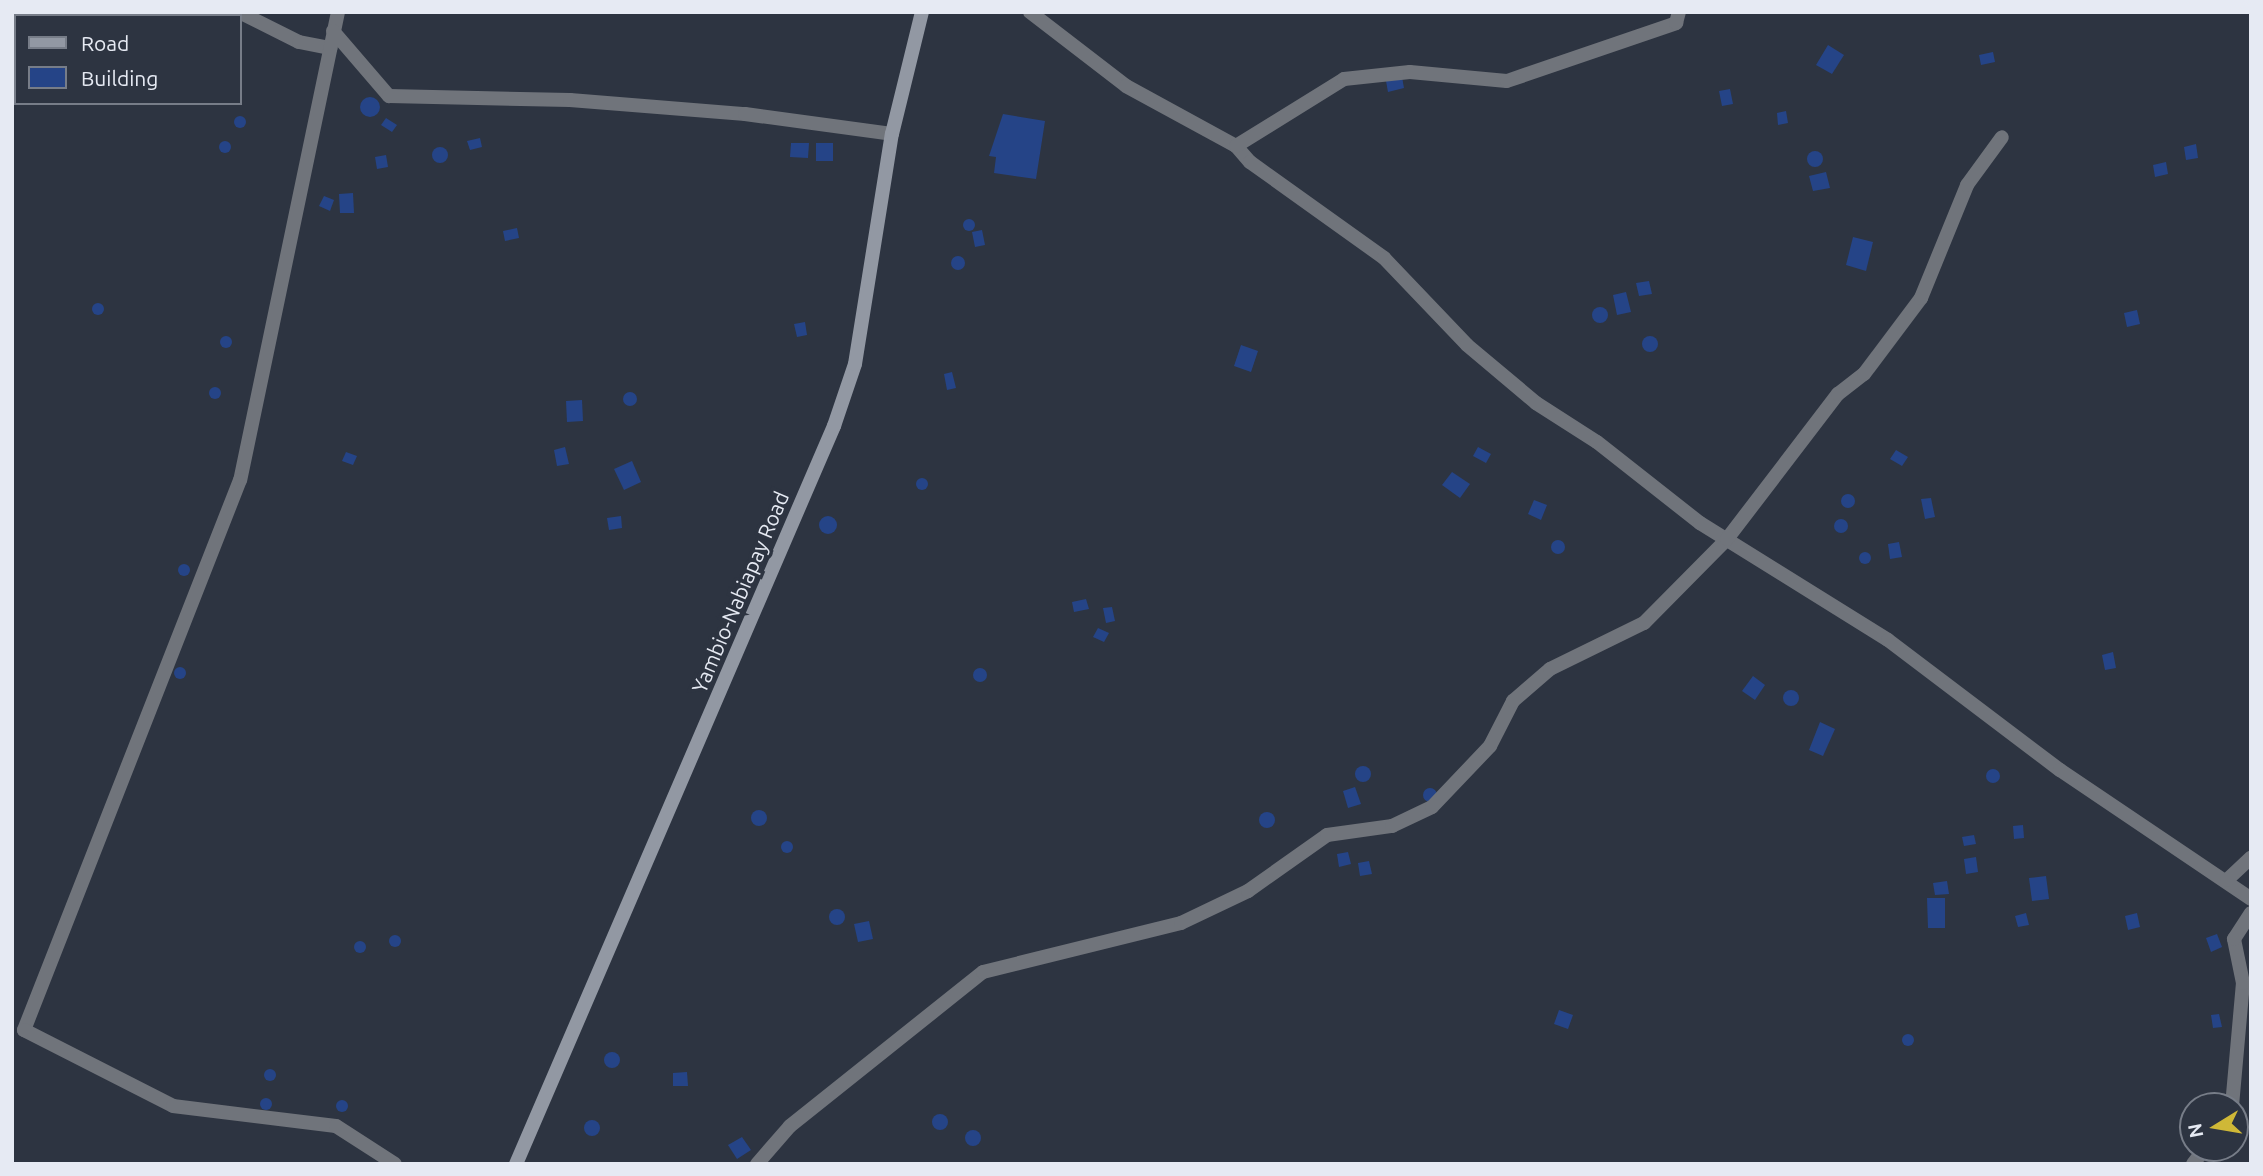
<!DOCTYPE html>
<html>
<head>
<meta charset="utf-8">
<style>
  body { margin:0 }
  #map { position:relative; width:2263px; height:1176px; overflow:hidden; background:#2d3441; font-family:Ubuntu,sans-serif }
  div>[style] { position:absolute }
  .building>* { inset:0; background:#254487 }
  .round { border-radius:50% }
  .minor>* { height:14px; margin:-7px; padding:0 7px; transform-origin:7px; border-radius:7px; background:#70747b }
  .secondary>* { height:14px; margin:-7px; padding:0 7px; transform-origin:7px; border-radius:7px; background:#9298a3 }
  span { translate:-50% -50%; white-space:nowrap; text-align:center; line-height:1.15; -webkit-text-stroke:7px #2d3441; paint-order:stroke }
  .street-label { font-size:21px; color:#e6eaf3 }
  .frame { position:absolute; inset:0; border:14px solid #e6eaf3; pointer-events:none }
  .legend { position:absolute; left:14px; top:14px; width:228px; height:91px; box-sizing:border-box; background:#2d3441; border:2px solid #777d88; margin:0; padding:9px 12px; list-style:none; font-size:21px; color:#e6eaf3 }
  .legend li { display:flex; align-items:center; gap:14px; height:35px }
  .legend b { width:35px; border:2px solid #777d88 }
  .north { position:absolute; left:2179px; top:1092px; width:70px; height:70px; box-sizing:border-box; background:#2d3441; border:2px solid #777d88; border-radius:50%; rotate:259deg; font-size:19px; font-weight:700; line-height:28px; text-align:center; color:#e6eaf3 }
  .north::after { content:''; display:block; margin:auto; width:24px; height:32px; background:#cfb837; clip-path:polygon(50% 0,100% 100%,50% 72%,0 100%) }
</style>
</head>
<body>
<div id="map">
  <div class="building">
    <div style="clip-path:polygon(1828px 45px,1844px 55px,1832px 74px,1816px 65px)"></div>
    <div style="clip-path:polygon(1993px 52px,1995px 62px,1981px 65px,1979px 55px)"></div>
    <div style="clip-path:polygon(1402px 77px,1404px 88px,1388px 92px,1386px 81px)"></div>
    <div style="clip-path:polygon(1730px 89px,1733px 104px,1722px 106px,1719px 91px)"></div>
    <div class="round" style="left:360px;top:97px;width:20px;height:20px"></div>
    <div style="clip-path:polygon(1786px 111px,1788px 123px,1778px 125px,1777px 113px)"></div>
    <div style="clip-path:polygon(1003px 114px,1045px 121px,1036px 179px,994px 173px,996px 157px,989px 156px)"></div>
    <div class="round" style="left:234px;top:116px;width:12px;height:12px"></div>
    <div style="clip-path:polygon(386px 118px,397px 125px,392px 132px,381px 125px)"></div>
    <div style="clip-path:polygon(480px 138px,482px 147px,470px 150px,467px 141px)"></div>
    <div class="round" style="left:219px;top:141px;width:12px;height:12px"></div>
    <div style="clip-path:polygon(791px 143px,809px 143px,808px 158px,790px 157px)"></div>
    <div style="clip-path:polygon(816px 143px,833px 143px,833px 161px,816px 161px)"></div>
    <div style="clip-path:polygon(2196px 144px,2198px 158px,2186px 160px,2184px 147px)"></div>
    <div class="round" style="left:432px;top:147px;width:16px;height:16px"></div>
    <div class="round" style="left:1807px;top:151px;width:16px;height:16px"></div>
    <div style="clip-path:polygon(386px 155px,388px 167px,377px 169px,375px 157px)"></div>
    <div style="clip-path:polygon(2166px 162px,2168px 174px,2155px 177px,2153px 165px)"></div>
    <div style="clip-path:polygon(1826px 172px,1830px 188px,1813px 191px,1809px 176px)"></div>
    <div style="clip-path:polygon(353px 193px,354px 213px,340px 213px,339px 194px)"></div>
    <div style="clip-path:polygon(324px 196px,334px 200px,330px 211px,319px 206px)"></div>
    <div class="round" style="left:963px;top:219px;width:12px;height:12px"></div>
    <div style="clip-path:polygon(517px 228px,519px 238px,505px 241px,503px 231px)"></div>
    <div style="clip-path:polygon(982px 230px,985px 245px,975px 247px,972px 232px)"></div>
    <div style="clip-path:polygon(1853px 237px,1873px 242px,1866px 271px,1846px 265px)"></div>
    <div class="round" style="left:951px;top:256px;width:14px;height:14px"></div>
    <div style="clip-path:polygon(1649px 281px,1652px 294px,1639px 296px,1636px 283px)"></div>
    <div style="clip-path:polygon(1626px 292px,1631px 312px,1617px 315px,1613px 295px)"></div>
    <div class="round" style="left:92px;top:303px;width:12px;height:12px"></div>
    <div class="round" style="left:1592px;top:307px;width:16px;height:16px"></div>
    <div style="clip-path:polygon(2137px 310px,2140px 324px,2127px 327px,2124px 313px)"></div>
    <div style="clip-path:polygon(805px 322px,807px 335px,797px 337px,794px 324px)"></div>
    <div class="round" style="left:220px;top:336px;width:12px;height:12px"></div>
    <div class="round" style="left:1642px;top:336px;width:16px;height:16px"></div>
    <div style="clip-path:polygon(1241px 345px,1258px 351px,1251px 372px,1234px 366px)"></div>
    <div style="clip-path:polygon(952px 372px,956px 388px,947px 390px,944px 374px)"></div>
    <div class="round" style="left:209px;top:387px;width:12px;height:12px"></div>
    <div class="round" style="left:623px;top:392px;width:14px;height:14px"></div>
    <div style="clip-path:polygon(582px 400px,583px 421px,567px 422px,566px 401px)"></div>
    <div style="clip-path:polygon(565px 447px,569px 464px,557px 466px,554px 450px)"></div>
    <div style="clip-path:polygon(1478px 447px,1491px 454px,1486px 463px,1473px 456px)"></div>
    <div style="clip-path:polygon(1896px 450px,1908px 457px,1902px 466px,1890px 459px)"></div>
    <div style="clip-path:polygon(346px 452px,357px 456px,353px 465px,342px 461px)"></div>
    <div style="clip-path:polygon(632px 461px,641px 482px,624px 490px,614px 469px)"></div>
    <div style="clip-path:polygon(1452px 472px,1470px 484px,1460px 498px,1442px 485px)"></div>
    <div class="round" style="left:916px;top:478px;width:12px;height:12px"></div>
    <div class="round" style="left:1841px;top:494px;width:14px;height:14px"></div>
    <div style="clip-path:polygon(1931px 498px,1935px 517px,1925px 519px,1921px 499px)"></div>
    <div style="clip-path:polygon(1534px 500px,1547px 505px,1541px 520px,1528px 514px)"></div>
    <div style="clip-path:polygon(621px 516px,622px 528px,609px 530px,607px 518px)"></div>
    <div class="round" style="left:819px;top:516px;width:18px;height:18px"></div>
    <div class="round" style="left:1834px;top:519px;width:14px;height:14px"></div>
    <div class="round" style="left:1551px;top:540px;width:14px;height:14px"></div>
    <div style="clip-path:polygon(1899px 542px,1902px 557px,1890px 559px,1888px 544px)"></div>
    <div class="round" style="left:1859px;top:552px;width:12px;height:12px"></div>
    <div class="round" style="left:178px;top:564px;width:12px;height:12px"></div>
    <div style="clip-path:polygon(1086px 599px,1089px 609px,1074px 612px,1072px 602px)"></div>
    <div style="clip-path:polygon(1112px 607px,1115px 621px,1106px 623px,1103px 608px)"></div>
    <div style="clip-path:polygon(1098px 628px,1109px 633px,1104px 642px,1093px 637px)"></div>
    <div style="clip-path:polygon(2113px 652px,2116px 668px,2105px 670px,2102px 655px)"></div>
    <div class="round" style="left:174px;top:667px;width:12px;height:12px"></div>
    <div class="round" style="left:973px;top:668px;width:14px;height:14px"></div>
    <div style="clip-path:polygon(1753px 676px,1765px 685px,1755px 700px,1742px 691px)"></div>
    <div class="round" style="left:1783px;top:690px;width:16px;height:16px"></div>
    <div style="clip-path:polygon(1820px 722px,1835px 729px,1823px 756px,1809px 750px)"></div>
    <div class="round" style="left:1355px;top:766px;width:16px;height:16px"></div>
    <div class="round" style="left:1986px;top:769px;width:14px;height:14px"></div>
    <div style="clip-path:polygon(1355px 787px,1361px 804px,1348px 808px,1343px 791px)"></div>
    <div class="round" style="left:1423px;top:788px;width:14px;height:14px"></div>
    <div class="round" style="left:751px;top:810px;width:16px;height:16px"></div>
    <div class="round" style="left:1259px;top:812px;width:16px;height:16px"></div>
    <div style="clip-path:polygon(2023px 825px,2024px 838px,2014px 839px,2013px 826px)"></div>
    <div style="clip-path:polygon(1974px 835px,1976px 844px,1964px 846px,1962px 837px)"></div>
    <div class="round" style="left:781px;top:841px;width:12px;height:12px"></div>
    <div style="clip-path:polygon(1348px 852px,1351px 864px,1339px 867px,1337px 854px)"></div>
    <div style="clip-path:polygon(1976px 857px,1978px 872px,1966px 874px,1964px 859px)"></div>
    <div style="clip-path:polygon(1369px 861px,1372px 874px,1360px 876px,1358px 863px)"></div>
    <div style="clip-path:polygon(2046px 876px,2049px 899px,2032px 901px,2029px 878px)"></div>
    <div style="clip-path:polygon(1947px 881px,1949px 894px,1935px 895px,1933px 883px)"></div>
    <div style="clip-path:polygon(1927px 898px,1945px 898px,1945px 928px,1928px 928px)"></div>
    <div class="round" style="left:829px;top:909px;width:16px;height:16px"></div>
    <div style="clip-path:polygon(2026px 913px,2029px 925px,2018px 927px,2015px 916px)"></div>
    <div style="clip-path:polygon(2137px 913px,2140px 927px,2128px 930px,2125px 916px)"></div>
    <div style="clip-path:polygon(869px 921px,873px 939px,858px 942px,854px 924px)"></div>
    <div style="clip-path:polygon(2217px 934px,2222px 947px,2211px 952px,2206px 938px)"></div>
    <div class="round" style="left:389px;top:935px;width:12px;height:12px"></div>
    <div class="round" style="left:354px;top:941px;width:12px;height:12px"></div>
    <div style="clip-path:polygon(1559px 1010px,1573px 1015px,1568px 1029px,1554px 1024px)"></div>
    <div style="clip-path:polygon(2219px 1014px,2222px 1027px,2213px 1028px,2211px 1015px)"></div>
    <div class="round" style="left:1902px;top:1034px;width:12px;height:12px"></div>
    <div class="round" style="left:604px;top:1052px;width:16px;height:16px"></div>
    <div class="round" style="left:264px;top:1069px;width:12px;height:12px"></div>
    <div style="clip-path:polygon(687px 1072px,688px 1086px,673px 1086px,673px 1073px)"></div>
    <div class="round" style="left:260px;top:1098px;width:12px;height:12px"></div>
    <div class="round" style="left:336px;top:1100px;width:12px;height:12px"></div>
    <div class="round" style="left:932px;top:1114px;width:16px;height:16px"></div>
    <div class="round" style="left:584px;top:1120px;width:16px;height:16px"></div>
    <div class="round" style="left:965px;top:1130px;width:16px;height:16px"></div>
    <div style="clip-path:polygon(742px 1137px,751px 1150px,737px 1159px,728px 1145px)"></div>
  </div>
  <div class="minor">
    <div style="left:239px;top:12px;width:67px;rotate:26.6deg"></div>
    <div style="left:299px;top:42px;width:32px;rotate:11deg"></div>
    <div style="left:338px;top:12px;width:478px;rotate:101.8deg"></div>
    <div style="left:240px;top:480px;width:591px;rotate:111.44deg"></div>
    <div style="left:24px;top:1030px;width:167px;rotate:27deg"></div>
    <div style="left:173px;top:1106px;width:164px;rotate:7deg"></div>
    <div style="left:336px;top:1126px;width:70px;rotate:32.8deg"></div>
    <div style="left:1030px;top:12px;width:121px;rotate:37.6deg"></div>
    <div style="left:1126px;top:86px;width:125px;rotate:28.6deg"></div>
    <div style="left:1236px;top:146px;width:21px;rotate:49deg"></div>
    <div style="left:1250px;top:162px;width:165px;rotate:35.6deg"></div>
    <div style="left:1384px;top:258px;width:120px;rotate:46.3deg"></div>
    <div style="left:1467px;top:345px;width:90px;rotate:40deg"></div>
    <div style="left:1536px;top:403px;width:72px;rotate:32.6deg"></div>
    <div style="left:1597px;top:442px;width:131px;rotate:38.2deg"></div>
    <div style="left:1700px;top:523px;width:221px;rotate:31.9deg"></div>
    <div style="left:1888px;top:640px;width:216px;rotate:37.1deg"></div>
    <div style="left:2060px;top:770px;width:230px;rotate:34deg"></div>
    <div style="left:333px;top:31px;width:86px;rotate:49.3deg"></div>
    <div style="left:389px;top:96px;width:181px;rotate:1.3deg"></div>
    <div style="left:570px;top:100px;width:176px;rotate:4.6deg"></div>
    <div style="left:745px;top:114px;width:148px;rotate:7.7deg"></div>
    <div style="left:1236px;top:146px;width:127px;rotate:-31.8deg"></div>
    <div style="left:1344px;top:79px;width:66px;rotate:-6.1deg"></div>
    <div style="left:1410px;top:72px;width:97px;rotate:5.3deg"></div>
    <div style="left:1507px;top:81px;width:179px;rotate:-18.9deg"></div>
    <div style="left:1676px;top:23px;width:11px;rotate:-75deg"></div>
    <div style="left:2227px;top:880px;width:33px;rotate:-43deg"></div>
    <div style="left:2232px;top:1106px;width:123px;rotate:-84.9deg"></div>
    <div style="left:2243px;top:983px;width:45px;rotate:-101.6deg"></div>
    <div style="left:2234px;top:939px;width:31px;rotate:-57deg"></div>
    <div style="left:757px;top:1164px;width:50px;rotate:-49deg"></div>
    <div style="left:790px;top:1126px;width:247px;rotate:-38.6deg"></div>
    <div style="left:983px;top:972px;width:204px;rotate:-13.9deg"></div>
    <div style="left:1181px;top:923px;width:74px;rotate:-25.5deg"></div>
    <div style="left:1248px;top:891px;width:97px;rotate:-35.3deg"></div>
    <div style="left:1327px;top:835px;width:66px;rotate:-7.9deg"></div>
    <div style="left:1392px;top:826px;width:44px;rotate:-25.4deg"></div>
    <div style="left:1432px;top:807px;width:84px;rotate:-46.4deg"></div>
    <div style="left:1490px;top:746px;width:51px;rotate:-62.9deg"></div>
    <div style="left:1513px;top:701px;width:49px;rotate:-40.9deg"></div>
    <div style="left:1550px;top:669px;width:105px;rotate:-26.1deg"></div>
    <div style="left:1644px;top:623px;width:118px;rotate:-45.3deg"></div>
    <div style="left:1727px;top:539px;width:183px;rotate:-52.6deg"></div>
    <div style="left:1838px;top:394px;width:33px;rotate:-38deg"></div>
    <div style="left:1864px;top:374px;width:95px;rotate:-53.1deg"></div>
    <div style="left:1921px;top:298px;width:122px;rotate:-67.8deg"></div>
    <div style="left:1967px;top:185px;width:59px;rotate:-53.9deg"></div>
    <div style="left:2193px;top:1164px;width:20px;rotate:-53deg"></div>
  </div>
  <div class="secondary">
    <div style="left:516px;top:1164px;width:804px;rotate:-66.69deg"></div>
    <div style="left:834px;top:426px;width:65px;rotate:-71.3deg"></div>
    <div style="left:855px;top:364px;width:233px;rotate:-80.9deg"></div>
    <div style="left:892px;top:134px;width:126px;rotate:-76.2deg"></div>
  </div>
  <div class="street-label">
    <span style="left:740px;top:592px;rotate:-67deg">Yambio-Nabiapay Road</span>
  </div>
  <div class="frame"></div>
  <ul class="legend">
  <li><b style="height:9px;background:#9298a3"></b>Road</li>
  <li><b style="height:19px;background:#254487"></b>Building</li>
  </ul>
  <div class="north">N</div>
</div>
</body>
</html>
